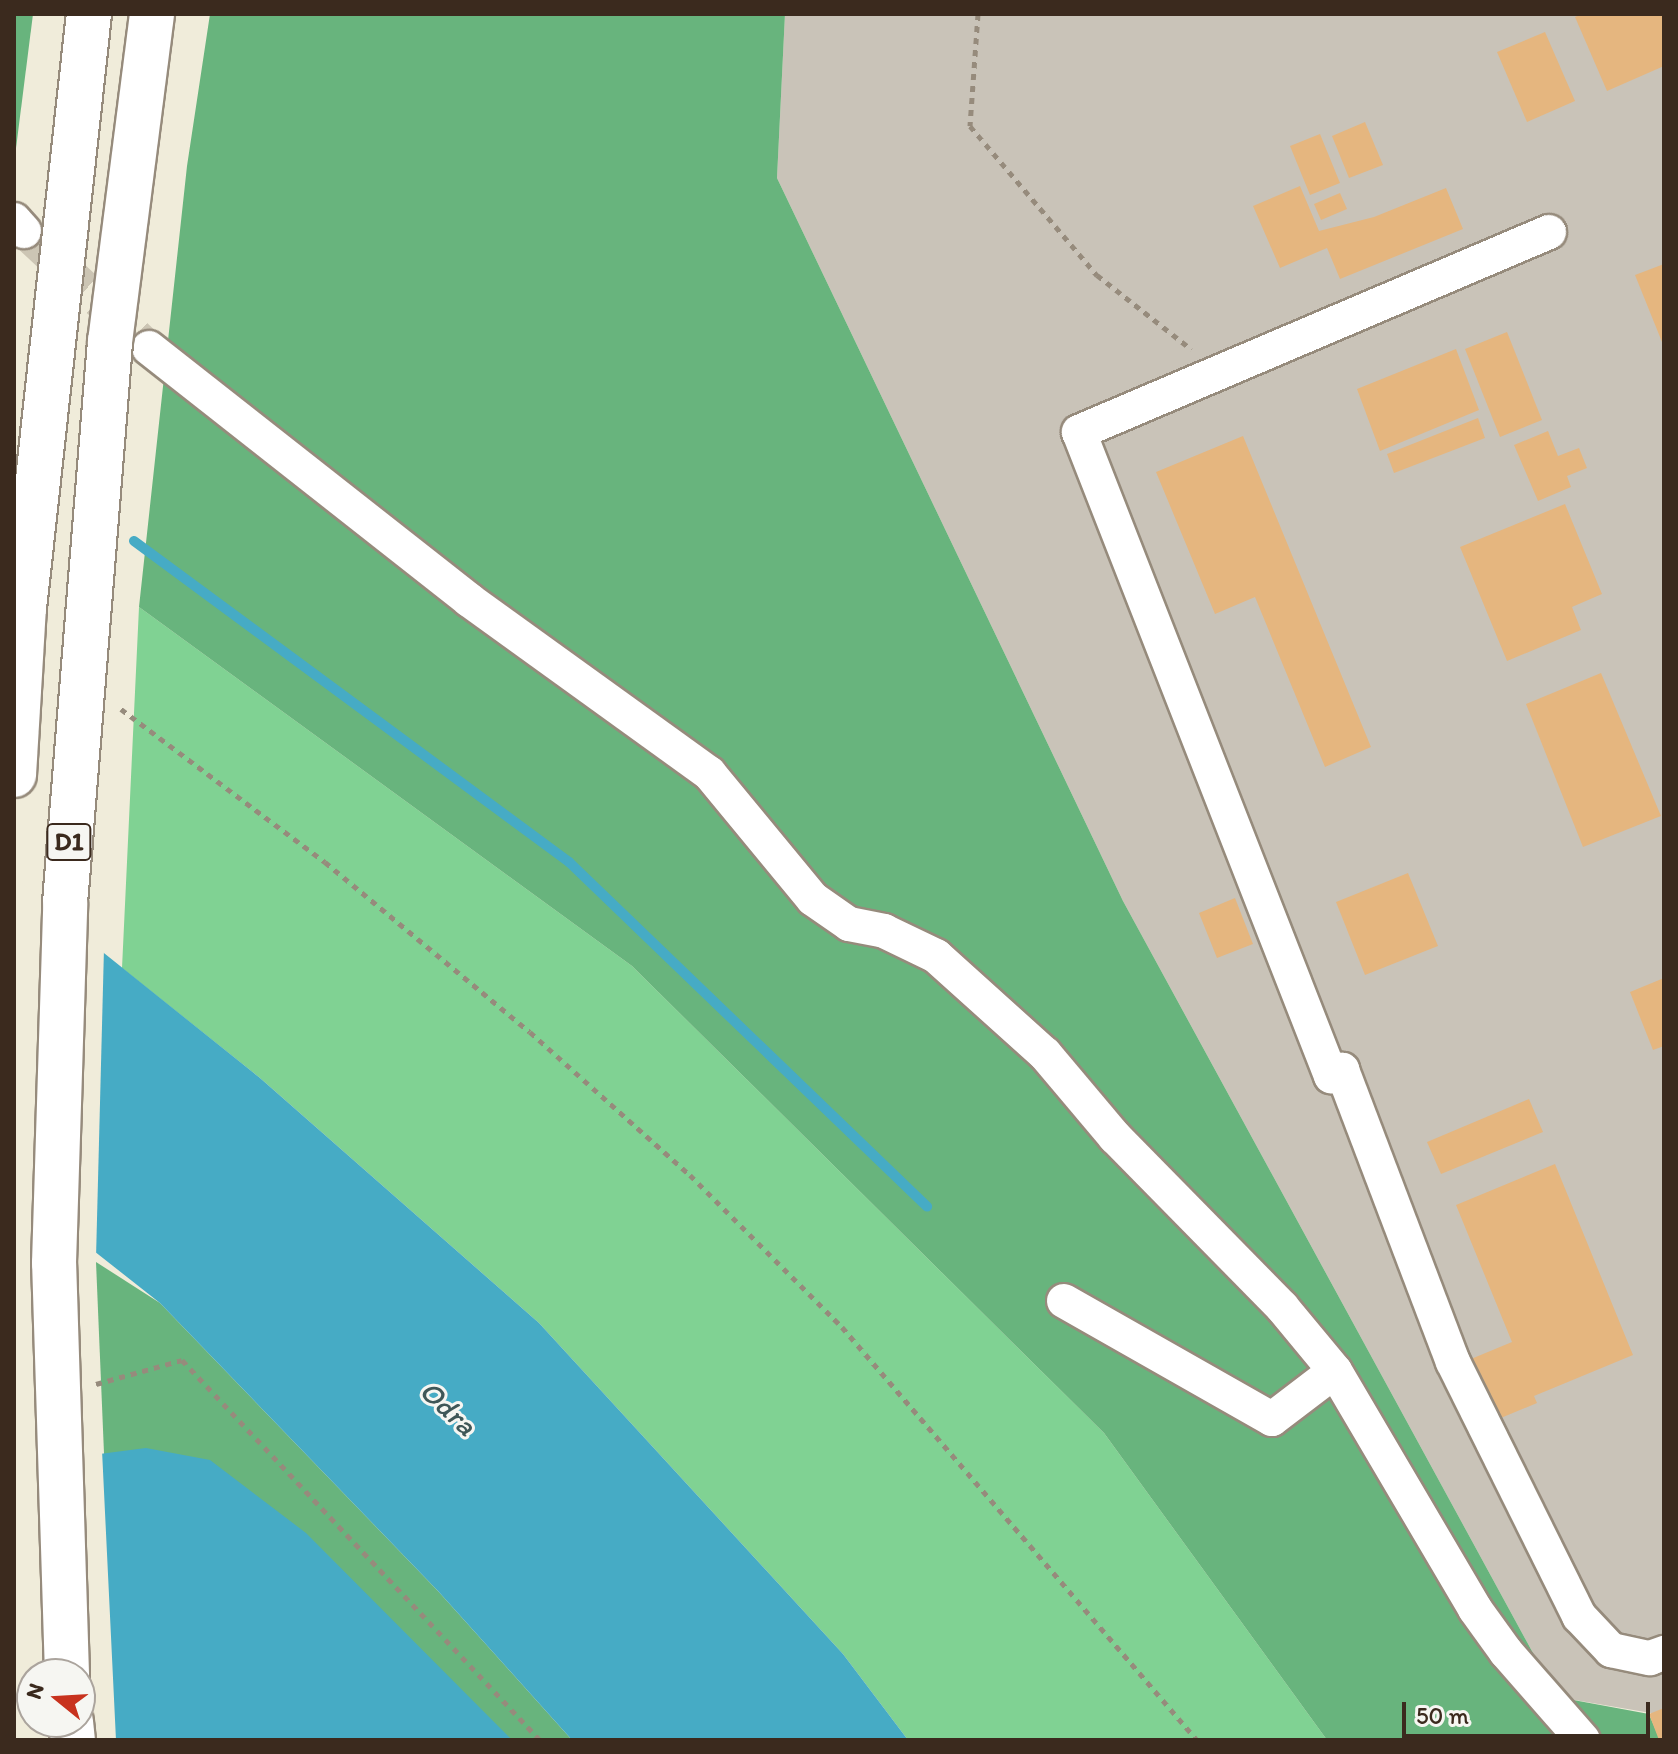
<!DOCTYPE html>
<html>
<head>
<meta charset="utf-8">
<style>
  body { margin:0 }
  #map { position:relative; width:1678px; height:1754px; overflow:hidden; background:#f0ecda; font-family:Itim,sans-serif }
  div>[style] { position:absolute }
  .industrial>* { inset:0; background:#c9c3b8 }
  .green>* { inset:0; background:#80d293 }
  .forest>* { inset:0; background:#68b47d }
  .water>* { inset:0; background:#46abc5 }
  .pier>* { inset:0; background:#f0ecda }
  .stream>* { height:10px; margin:-5px; padding:0 5px; transform-origin:5px; border-radius:5px; background:#46abc5 }
  .building>* { inset:0; background:#e5b67f }
  .minor-tunnel>* { height:34px; margin-top:-17px; transform-origin:0; background:repeating-linear-gradient(90deg,#ccc5b4 0 34px,transparent 0 51px) }
  .path>* { height:5px; margin-top:-2.5px; transform-origin:0; background:repeating-linear-gradient(90deg,#968b7c 0 6px,transparent 0 12px) }
  .roads { filter:drop-shadow(2px 0 #968b7c) drop-shadow(-2px 0 #968b7c) drop-shadow(0 2px #968b7c) drop-shadow(0 -2px #968b7c) }
  .minor>* { height:34px; margin:-17px; padding:0 17px; transform-origin:17px; border-radius:17px; background:#fff }
  .highway>* { height:44px; margin:-22px; padding:0 22px; transform-origin:22px; border-radius:22px; background:#fff }
  .bridges { filter:drop-shadow(2px 0 #968b7c) drop-shadow(-2px 0 #968b7c) drop-shadow(0 2px #968b7c) drop-shadow(0 -2px #968b7c) }
  .highway-bridge>* { height:44px; margin:-22px; padding:0 22px; transform-origin:22px; border-radius:22px; background:#fff }
  span { translate:-50% -50%; white-space:nowrap; text-align:center; line-height:1.15; -webkit-text-stroke:6px #f6f6f2; paint-order:stroke }
  .shield-label span { padding:2px 6px; background:#f6f6f2; border:2px solid; border-radius:6px; -webkit-text-stroke-width:0 }
  .shield-label { font-size:26px; color:#3b2a1e; font-weight:700 }
  .water-label { font-size:30px; color:#3f5758; font-style:italic }
  .frame { position:absolute; inset:0; border:16px solid #3b2a1e; pointer-events:none }
  .north { position:absolute; left:16px; top:1658px; width:80px; height:80px; box-sizing:border-box; background:#f6f6f2; border:2px solid #aba49d; border-radius:50%; rotate:288deg; font-size:22px; font-weight:700; line-height:32px; text-align:center; color:#3b2a1e }
  .north::after { content:''; display:block; margin:auto; width:28px; height:36px; background:#c8321e; clip-path:polygon(50% 0,100% 100%,50% 72%,0 100%) }
  .scale { position:absolute; left:1402px; top:1702px; width:248px; height:36px; box-sizing:border-box; border:4px solid #3b2a1e; border-top:0; padding-left:10px; font-size:24px; line-height:28px; white-space:nowrap; color:#3b2a1e; -webkit-text-stroke:6px #f6f6f2; paint-order:stroke }
</style>
</head>
<body>
<div id="map">
  <div class="industrial">
    <div style="clip-path:polygon(785px 14px,1664px 14px,1664px 1735px,1651px 1713px,1557px 1697px,1123px 901px,777px 178px)"></div>
  </div>
  <div class="green">
    <div style="clip-path:polygon(139px 607px,632px 966px,1104px 1433px,1327px 1740px,908px 1740px,843px 1654px,539px 1323px,260px 1078px,122px 968px)"></div>
  </div>
  <div class="forest">
    <div style="clip-path:polygon(14px 14px,33px 14px,14px 164px)"></div>
    <div style="clip-path:polygon(210px 14px,785px 14px,777px 178px,1123px 901px,1557px 1697px,1649px 1714px,1660px 1740px,1327px 1740px,1104px 1433px,632px 966px,139px 607px,187px 166px)"></div>
    <div style="clip-path:polygon(96px 1262px,160px 1303px,438px 1591px,572px 1740px,116px 1740px)"></div>
  </div>
  <div class="water">
    <div style="clip-path:polygon(14px 881px,260px 1078px,539px 1323px,843px 1654px,908px 1740px,572px 1740px,438px 1591px,160px 1303px,14px 1188px)"></div>
    <div style="clip-path:polygon(evenodd,146px 1448px,210px 1460px,306px 1533px,512px 1740px,87px 1740px,14px 1721px,14px 1465px,146px 1448px,32px 1674px,80px 1674px,80px 1722px,32px 1722px,32px 1674px)"></div>
  </div>
  <div class="pier">
    <div style="clip-path:polygon(14px 877px,104px 948px,96px 1258px,14px 1193px)"></div>
    <div style="clip-path:polygon(evenodd,102px 1450px,116px 1740px,72px 1740px,14px 1725px,14px 1461px,102px 1450px,32px 1674px,80px 1674px,80px 1722px,32px 1722px,32px 1674px)"></div>
  </div>
  <div class="stream">
    <div style="left:134px;top:541px;width:541px;rotate:36.42deg"></div>
    <div style="left:569px;top:862px;width:497px;rotate:43.9deg"></div>
  </div>
  <div class="building">
    <div style="clip-path:polygon(1582px 14px,1664px 14px,1664px 66px,1607px 91px,1575px 17px)"></div>
    <div style="clip-path:polygon(1545px 32px,1575px 101px,1527px 122px,1497px 52px)"></div>
    <div style="clip-path:polygon(1365px 122px,1383px 165px,1349px 178px,1332px 136px)"></div>
    <div style="clip-path:polygon(1320px 134px,1340px 183px,1310px 195px,1290px 146px)"></div>
    <div style="clip-path:polygon(1300px 186px,1319px 231px,1374px 217px,1446px 188px,1463px 229px,1340px 279px,1327px 248px,1280px 268px,1253px 206px)"></div>
    <div style="clip-path:polygon(1340px 193px,1347px 209px,1321px 220px,1314px 204px)"></div>
    <div style="clip-path:polygon(1664px 264px,1664px 347px,1635px 275px)"></div>
    <div style="clip-path:polygon(1507px 332px,1542px 420px,1500px 437px,1465px 349px)"></div>
    <div style="clip-path:polygon(1456px 349px,1479px 410px,1380px 451px,1357px 389px)"></div>
    <div style="clip-path:polygon(1478px 418px,1485px 438px,1394px 473px,1387px 454px)"></div>
    <div style="clip-path:polygon(1548px 431px,1558px 456px,1579px 448px,1587px 468px,1567px 476px,1571px 487px,1538px 501px,1514px 445px)"></div>
    <div style="clip-path:polygon(1243px 436px,1371px 747px,1325px 767px,1255px 597px,1215px 614px,1156px 472px)"></div>
    <div style="clip-path:polygon(1565px 504px,1602px 594px,1572px 607px,1581px 630px,1507px 661px,1460px 547px)"></div>
    <div style="clip-path:polygon(1601px 673px,1661px 816px,1583px 847px,1526px 704px)"></div>
    <div style="clip-path:polygon(1408px 873px,1438px 946px,1365px 975px,1336px 902px)"></div>
    <div style="clip-path:polygon(1235px 898px,1253px 944px,1217px 958px,1199px 913px)"></div>
    <div style="clip-path:polygon(1664px 978px,1664px 1046px,1653px 1050px,1630px 992px)"></div>
    <div style="clip-path:polygon(1529px 1099px,1543px 1132px,1441px 1174px,1427px 1142px)"></div>
    <div style="clip-path:polygon(1555px 1164px,1633px 1355px,1534px 1396px,1537px 1403px,1496px 1420px,1471px 1359px,1512px 1342px,1456px 1205px)"></div>
    <div style="clip-path:polygon(1664px 1708px,1664px 1740px,1659px 1740px,1649px 1714px)"></div>
  </div>
  <div class="minor-tunnel">
    <div style="left:24px;top:231px;width:171px;rotate:43.1deg"></div>
  </div>
  <div class="path">
    <div style="left:978px;top:14px;width:112px;rotate:94.1deg"></div>
    <div style="left:970px;top:126px;width:196px;rotate:49.6deg"></div>
    <div style="left:1097px;top:275px;width:120px;rotate:38.2deg"></div>
    <div style="left:121px;top:709px;width:255px;rotate:36.9deg"></div>
    <div style="left:325px;top:862px;width:266px;rotate:39.7deg"></div>
    <div style="left:530px;top:1032px;width:215px;rotate:41.8deg"></div>
    <div style="left:690px;top:1175px;width:215px;rotate:45deg"></div>
    <div style="left:842px;top:1327px;width:545px;rotate:49.32deg"></div>
    <div style="left:96px;top:1384px;width:89px;rotate:-15.6deg"></div>
    <div style="left:182px;top:1360px;width:522px;rotate:46.71deg"></div>
  </div>
  <div class="roads">
    <div class="minor">
      <div style="left:14px;top:220px;width:15px;rotate:48deg"></div>
      <div style="left:1549px;top:232px;width:511px;rotate:156.95deg"></div>
      <div style="left:1079px;top:432px;width:692px;rotate:68.63deg"></div>
      <div style="left:1331px;top:1076px;width:13px;rotate:-29deg"></div>
      <div style="left:1342px;top:1070px;width:312px;rotate:69.2deg"></div>
      <div style="left:1453px;top:1362px;width:284px;rotate:63.6deg"></div>
      <div style="left:1579px;top:1616px;width:47px;rotate:46.7deg"></div>
      <div style="left:1611px;top:1650px;width:40px;rotate:12deg"></div>
      <div style="left:1650px;top:1658px;width:15px;rotate:-20deg"></div>
      <div style="left:149px;top:348px;width:407px;rotate:38.2deg"></div>
      <div style="left:469px;top:600px;width:296px;rotate:35.8deg"></div>
      <div style="left:709px;top:773px;width:163px;rotate:50.5deg"></div>
      <div style="left:813px;top:899px;width:44px;rotate:34.8deg"></div>
      <div style="left:849px;top:924px;width:36px;rotate:11deg"></div>
      <div style="left:884px;top:931px;width:58px;rotate:25.7deg"></div>
      <div style="left:936px;top:956px;width:147px;rotate:42deg"></div>
      <div style="left:1045px;top:1054px;width:109px;rotate:49.9deg"></div>
      <div style="left:1115px;top:1137px;width:238px;rotate:45.5deg"></div>
      <div style="left:1282px;top:1307px;width:83px;rotate:50.4deg"></div>
      <div style="left:1335px;top:1371px;width:276px;rotate:59.5deg"></div>
      <div style="left:1475px;top:1609px;width:53px;rotate:54.2deg"></div>
      <div style="left:1506px;top:1652px;width:117px;rotate:48.8deg"></div>
      <div style="left:1064px;top:1301px;width:239px;rotate:29.6deg"></div>
      <div style="left:1272px;top:1419px;width:79px;rotate:-37.3deg"></div>
    </div>
    <div class="highway">
      <div style="left:71px;top:1722px;width:18px;rotate:84deg"></div>
    </div>
  </div>
  <div class="bridges">
    <div class="highway-bridge">
      <div style="left:14px;top:775px;width:167px;rotate:-86.6deg"></div>
      <div style="left:24px;top:608px;width:598px;rotate:-83.76deg"></div>
      <div style="left:67px;top:1674px;width:411px;rotate:-91.8deg"></div>
      <div style="left:54px;top:1263px;width:360px;rotate:-88.2deg"></div>
      <div style="left:65px;top:903px;width:563px;rotate:-85.41deg"></div>
      <div style="left:110px;top:342px;width:331px;rotate:-82.7deg"></div>
    </div>
  </div>
  <div class="shield-label">
    <span style="left:69px;top:842px">D1</span>
  </div>
  <div class="water-label">
    <span style="left:448px;top:1408px;rotate:43deg">Odra</span>
  </div>
  <div class="frame"></div>
  <div class="north">N</div>
  <div class="scale">50 m</div>
</div>
</body>
</html>
